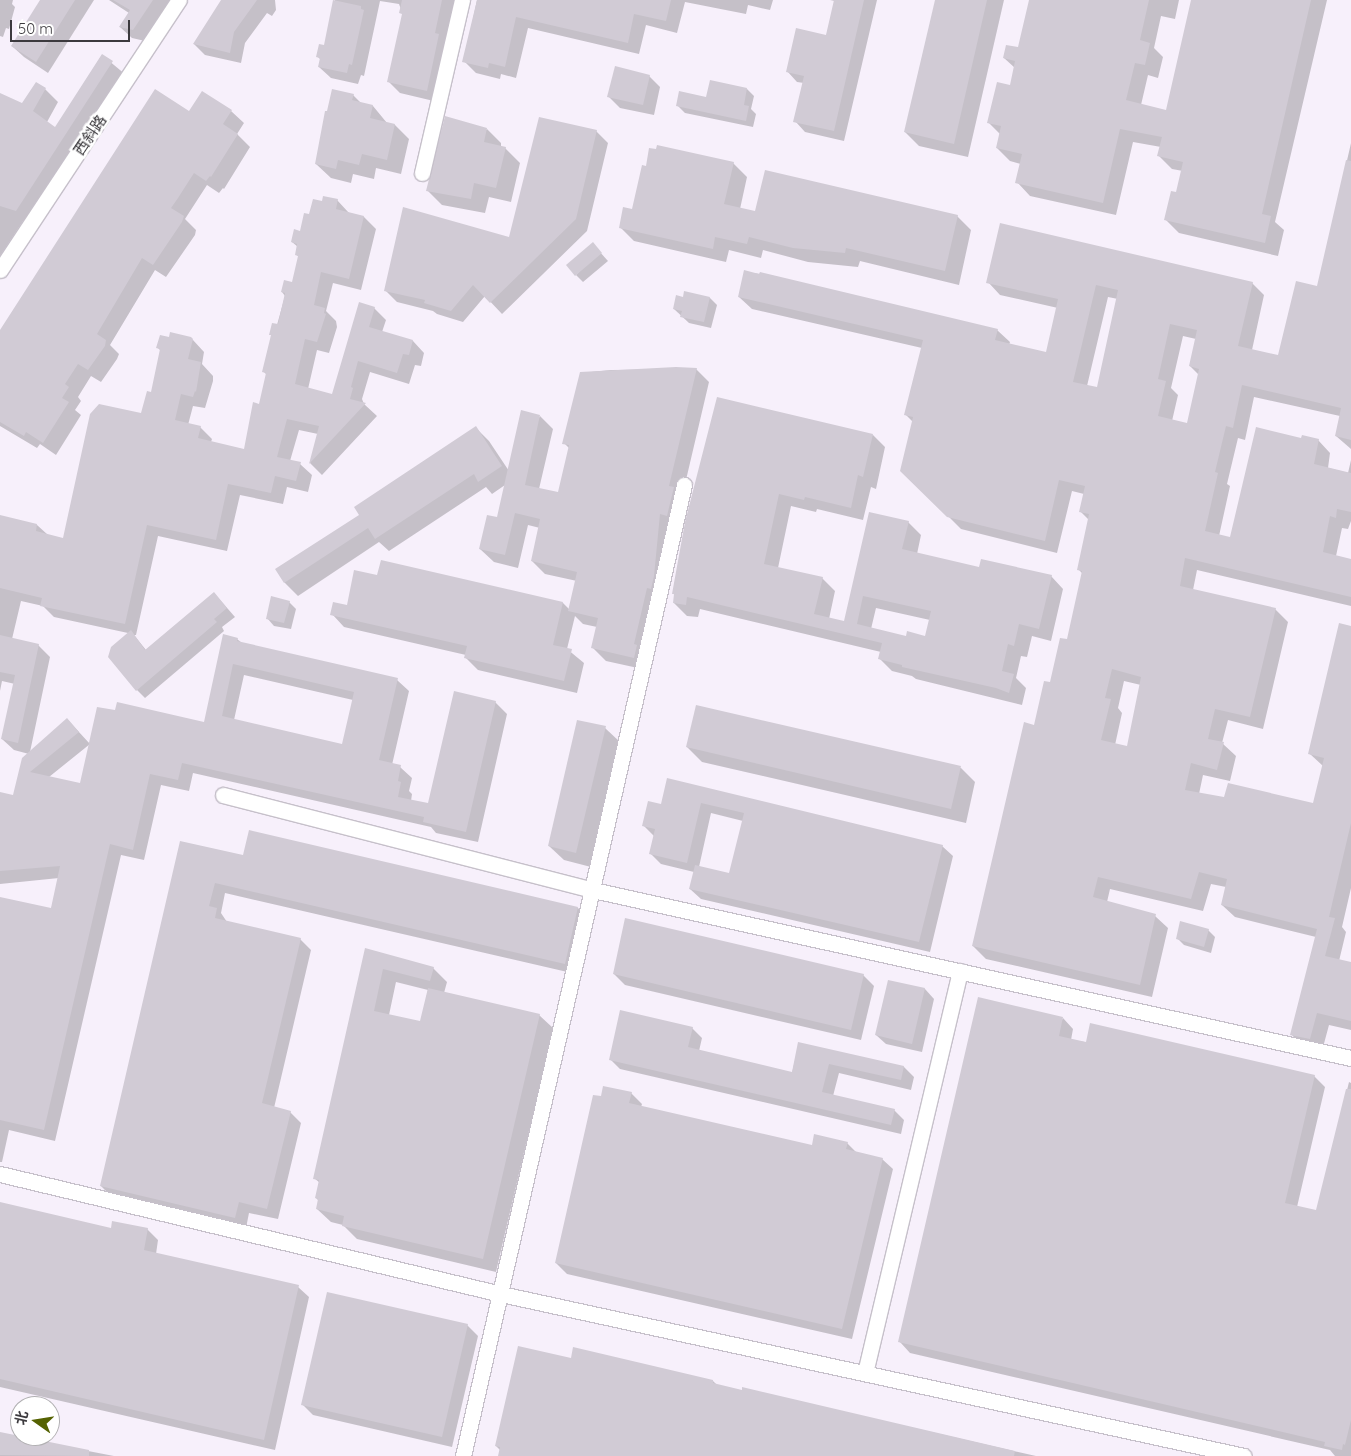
<!DOCTYPE html>
<html>
<head>
<meta charset="utf-8">
<style>
  body { margin:0 }
  #map { position:relative; width:1351px; height:1456px; overflow:hidden; background:#f7f0fb; font-family:Quicksand,"Noto Sans SC",sans-serif }
  div>[style] { position:absolute }
  .shadow>* { inset:0; background:#0003 }
  .building>* { inset:0; background:#d1cbd5 }
  .roads { filter:drop-shadow(1px 0 #c6c0ca) drop-shadow(-1px 0 #c6c0ca) drop-shadow(0 1px #c6c0ca) drop-shadow(0 -1px #c6c0ca) }
  .minor>* { height:15px; margin:-7.5px; padding:0 7.5px; transform-origin:7.5px; border-radius:7.5px; background:#fff }
  span { translate:-50% -50%; white-space:nowrap; text-align:center; line-height:1.15; -webkit-text-stroke:5px #fff; paint-order:stroke }
  .street-label { font-size:15px; color:#3c3a3e }
  .north { position:absolute; left:10px; top:1396px; width:50px; height:50px; box-sizing:border-box; background:#fff; border:1px solid #b1b0b2; border-radius:50%; rotate:283deg; font-size:14px; font-weight:700; line-height:20px; text-align:center; color:#3c3a3e }
  .north::after { content:''; display:block; margin:auto; width:18px; height:22px; background:#556202; clip-path:polygon(50% 0,100% 100%,50% 72%,0 100%) }
  .scale { position:absolute; left:10px; top:20px; width:120px; height:22px; box-sizing:border-box; border:2px solid #3c3a3e; border-top:0; padding-left:6px; font-size:15px; line-height:18px; white-space:nowrap; color:#3c3a3e; -webkit-text-stroke:4px #fff; paint-order:stroke }
</style>
</head>
<body>
<div id="map">
  <div class="shadow">
    <div style="clip-path:polygon(0 0,13px 0,12px 4px,15px 7px,9px 29px,6px 28px,3px 37px,0 36px)"></div>
    <div style="clip-path:polygon(41px 0,94px 0,48px 73px,24px 57px,12px 46px)"></div>
    <div style="clip-path:polygon(109px 0,171px 0,145px 41px,132px 38px,120px 27px,129px 13px)"></div>
    <div style="clip-path:polygon(223px 0,275px 0,276px 10px,272px 16px,267px 13px,245px 43px,241px 63px,205px 55px,194px 44px)"></div>
    <div style="clip-path:polygon(335px 0,460px 0,438px 102px,400px 93px,389px 82px,403px 15px,399px 4px,380px 1px,364px 76px,361px 75px,358px 84px,331px 78px,319px 67px,321px 60px,318px 57px,325px 47px)"></div>
    <div style="clip-path:polygon(477px 0,773px 0,770px 10px,748px 5px,746px 14px,685px 2px,677px 33px,646px 25px,639px 54px,528px 28px,516px 78px,501px 74px,500px 79px,476px 73px,464px 61px)"></div>
    <div style="clip-path:polygon(830px 0,877px 0,844px 141px,805px 132px,795px 121px,804px 83px,797px 82px,787px 71px,826px 37px,835px 1px)"></div>
    <div style="clip-path:polygon(936px 0,1004px 0,968px 157px,919px 146px,905px 132px)"></div>
    <div style="clip-path:polygon(1030px 0,1179px 0,1175px 19px,1161px 16px,1154px 48px,1163px 57px,1158px 78px,1148px 75px,1141px 105px,1167px 111px,1192px 0,1327px 0,1275px 222px,1284px 230px,1278px 256px,1179px 233px,1166px 220px,1177px 194px,1183px 171px,1172px 169px,1159px 156px,1161px 147px,1133px 142px,1116px 215px,1030px 196px,1017px 182px,1021px 164px,1010px 161px,997px 148px,1000px 134px,989px 123px,1011px 86px,1015px 68px,1004px 58px,1019px 49px)"></div>
    <div style="clip-path:polygon(102px 55px,126px 75px,29px 223px,23px 221px,0 256px,0 95px,23px 105px,45px 89px,58px 102px,47px 122px,55px 129px)"></div>
    <div style="clip-path:polygon(649px 76px,660px 87px,654px 115px,620px 108px,609px 97px)"></div>
    <div style="clip-path:polygon(747px 89px,754px 96px,751px 109px,756px 114px,753px 127px,685px 113px,678px 106px)"></div>
    <div style="clip-path:polygon(353px 95px,362px 104px,373px 106px,387px 123px,395px 125px,409px 139px,401px 174px,376px 168px,374px 179px,353px 174px,351px 183px,331px 178px,316px 164px,328px 113px)"></div>
    <div style="clip-path:polygon(231px 111px,244px 123px,237px 134px,250px 147px,224px 189px,223px 188px,219px 193px,207px 185px,185px 219px,196px 230px,195px 235px,166px 277px,155px 270px,110px 345px,119px 354px,117px 359px,101px 382px,91px 376px,78px 397px,81px 401px,75px 410px,81px 415px,56px 455px,40px 444px,37px 448px,0 426px,0 332px,189px 113px)"></div>
    <div style="clip-path:polygon(487px 129px,501px 143px,501px 147px,505px 148px,520px 163px,511px 202px,489px 197px,485px 213px,442px 205px,428px 191px)"></div>
    <div style="clip-path:polygon(596px 131px,608px 143px,587px 231px,502px 314px,485px 296px,463px 322px,437px 314px,433px 311px,397px 302px,385px 290px,510px 238px)"></div>
    <div style="clip-path:polygon(evenodd,1351px 143px,1351px 449px,1336px 436px,1340px 416px,1254px 397px,1245px 440px,1238px 438px,1227px 484px,1230px 486px,1219px 536px,1231px 538px,1302px 439px,1318px 440px,1330px 453px,1328px 468px,1348px 473px,1351px 460px,1351px 521px,1348px 529px,1342px 528px,1336px 556px,1351px 560px,1351px 606px,1197px 570px,1193px 590px,1275px 609px,1288px 622px,1263px 729px,1228px 720px,1222px 743px,1236px 756px,1230px 781px,1203px 775px,1199px 794px,1225px 799px,1314px 804px,1323px 766px,1310px 754px,1351px 627px,1351px 888px,1342px 927px,1346px 932px,1339px 961px,1351px 963px,1351px 1030px,1329px 1025px,1322px 1051px,1303px 1047px,1291px 1034px,1316px 937px,1235px 917px,1222px 905px,1226px 887px,1211px 884px,1203px 911px,1110px 889px,1107px 902px,1155px 916px,1168px 928px,1152px 997px,986px 959px,973px 946px,1035px 726px,1068px 641px,1083px 574px,1078px 569px,1089px 520px,1080px 511px,1084px 494px,1072px 491px,1057px 553px,961px 529px,902px 470px,913px 422px,905px 414px,922px 348px,752px 309px,739px 297px,745px 272px,769px 275px,997px 330px,1010px 342px,1009px 345px,1047px 354px,1058px 308px,1000px 295px,988px 282px,1252px 283px,1264px 295px,1252px 350px,1279px 356px,1318px 287px,1351px 143px,1108px 297px,1118px 299px,1098px 389px,1087px 386px,1108px 297px,1351px 143px,1183px 336px,1196px 339px,1190px 366px,1199px 375px,1188px 424px,1172px 421px,1178px 395px,1171px 388px,1183px 336px,1351px 143px,1124px 681px,1141px 685px,1128px 748px,1115px 745px,1122px 713px,1118px 708px,1124px 681px)"></div>
    <div style="clip-path:polygon(733px 163px,747px 177px,740px 209px,756px 213px,957px 216px,971px 230px,959px 285px,860px 261px,858px 267px,808px 262px,763px 250px,761px 258px,729px 250px,726px 262px,634px 241px,620px 227px,633px 211px)"></div>
    <div style="clip-path:polygon(evenodd,337px 200px,349px 213px,364px 217px,376px 229px,361px 290px,333px 283px,326px 311px,336px 321px,337px 327px,329px 353px,317px 350px,308px 389px,333px 395px,374px 308px,386px 320px,382px 332px,413px 341px,424px 353px,421px 366px,415px 365px,409px 384px,370px 372px,362px 399px,364px 404px,377px 416px,322px 475px,310px 463px,318px 434px,299px 430px,290px 461px,300px 464px,312px 475px,308px 492px,287px 487px,283px 504px,240px 495px,227px 551px,158px 536px,136px 635px,134px 635px,146px 650px,214px 593px,235px 617px,222px 627px,224px 631px,145px 698px,137px 690px,128px 633px,54px 617px,43px 606px,21px 601px,12px 639px,38px 645px,50px 657px,30px 752px,67px 719px,90px 744px,49px 777px,80px 784px,205px 724px,237px 639px,242px 643px,397px 680px,409px 691px,392px 765px,400px 767px,412px 778px,409px 791px,412px 794px,411px 801px,429px 805px,495px 702px,507px 714px,478px 842px,436px 833px,431px 827px,193px 773px,189px 791px,161px 785px,144px 860px,121px 855px,55px 1141px,9px 1130px,2px 1162px,0 1162px,0 898px,51px 910px,59px 878px,0 884px,0 793px,14px 796px,29px 754px,14px 750px,2px 739px,15px 684px,2px 681px,0 691px,0 516px,37px 525px,48px 535px,64px 539px,142px 415px,152px 393px,161px 351px,158px 348px,193px 340px,204px 352px,202px 364px,213px 376px,213px 381px,205px 408px,193px 406px,188px 425px,200px 427px,212px 439px,211px 442px,245px 450px,260px 405px,267px 375px,264px 372px,285px 296px,282px 292px,293px 283px,299px 257px,296px 254px,298px 247px,292px 242px,301px 232px,310px 215px,323px 202px,337px 200px,244px 675px,353px 700px,343px 745px,234px 720px,244px 675px)"></div>
    <div style="clip-path:polygon(599px 251px,608px 261px,583px 282px,576px 275px)"></div>
    <div style="clip-path:polygon(684px 298px,710px 298px,717px 305px,711px 328px,689px 323px,674px 309px)"></div>
    <div style="clip-path:polygon(696px 369px,709px 382px,682px 497px,647px 670px,606px 661px,593px 648px,597px 627px,583px 624px,575px 616px,567px 649px,584px 663px,577px 693px,478px 670px,465px 657px,466px 655px,344px 627px,332px 614px,348px 607px,378px 576px,563px 603px,570px 610px,577px 581px,545px 574px,532px 561px,540px 528px,528px 525px,518px 568px,494px 562px,480px 549px,498px 518px,505px 485px,492px 494px,486px 487px,389px 551px,379px 542px,298px 596px,285px 583px,277px 570px,361px 515px,476px 428px,489px 441px,509px 471px,540px 416px,553px 429px,539px 489px,559px 494px,570px 449px,564px 443px,581px 373px,611px 370px)"></div>
    <div style="clip-path:polygon(evenodd,873px 435px,885px 447px,876px 489px,871px 487px,863px 520px,817px 509px,816px 512px,791px 506px,778px 568px,822px 578px,835px 591px,829px 619px,845px 623px,908px 522px,921px 535px,917px 554px,980px 568px,1051px 576px,1063px 589px,1051px 641px,1032px 636px,1027px 657px,1021px 656px,1016px 678px,1026px 688px,1022px 705px,916px 679px,912px 676px,892px 671px,880px 659px,881px 652px,700px 609px,698px 617px,687px 616px,674px 603px,675px 596px,673px 593px,693px 493px,873px 435px,876px 608px,930px 620px,926px 637px,907px 637px,871px 629px,876px 608px)"></div>
    <div style="clip-path:polygon(289px 602px,296px 609px,291px 629px,274px 626px,267px 618px)"></div>
    <div style="clip-path:polygon(697px 706px,961px 768px,975px 782px,966px 823px,702px 762px,687px 747px)"></div>
    <div style="clip-path:polygon(605px 728px,620px 742px,591px 867px,564px 860px,549px 846px)"></div>
    <div style="clip-path:polygon(evenodd,668px 780px,942px 846px,953px 856px,930px 952px,701px 899px,690px 889px,694px 872px,661px 864px,650px 853px,654px 836px,644px 826px,662px 805px,668px 780px,711px 813px,743px 821px,730px 874px,699px 867px,711px 813px)"></div>
    <div style="clip-path:polygon(181px 842px,244px 857px,578px 908px,588px 919px,576px 974px,225px 893px,221px 913px,227px 922px,300px 939px,311px 950px,274px 1108px,290px 1112px,301px 1123px,278px 1219px,249px 1213px,246px 1228px,112px 1197px,101px 1186px)"></div>
    <div style="clip-path:polygon(1208px 930px,1215px 937px,1211px 953px,1184px 945px,1177px 938px)"></div>
    <div style="clip-path:polygon(evenodd,366px 949px,433px 968px,447px 982px,444px 993px,539px 1015px,553px 1028px,496px 1272px,357px 1239px,343px 1225px,331px 1222px,317px 1209px,319px 1201px,316px 1198px,320px 1183px,314px 1178px,366px 949px,396px 982px,428px 990px,421px 1023px,389px 1015px,396px 982px)"></div>
    <div style="clip-path:polygon(614px 974px,863px 975px,874px 986px,861px 1040px,625px 985px)"></div>
    <div style="clip-path:polygon(889px 981px,925px 989px,934px 999px,922px 1052px,886px 1044px,876px 1035px)"></div>
    <div style="clip-path:polygon(1063px 1018px,1073px 1029px,1071px 1040px,1314px 1076px,1325px 1087px,1297px 1207px,1317px 1212px,1349px 1082px,1351px 1083px,1351px 1456px,1335px 1456px,1330px 1450px,910px 1353px,900px 1342px)"></div>
    <div style="clip-path:polygon(692px 1028px,702px 1038px,699px 1051px,792px 1073px,799px 1044px,904px 1067px,914px 1077px,911px 1090px,839px 1073px,833px 1096px,894px 1110px,904px 1120px,901px 1134px,620px 1069px,610px 1059px)"></div>
    <div style="clip-path:polygon(631px 1093px,642px 1104px,641px 1107px,813px 1147px,847px 1143px,857px 1153px,882px 1159px,893px 1169px,852px 1339px,567px 1274px,556px 1263px,602px 1098px)"></div>
    <div style="clip-path:polygon(0 1204px,112px 1229px,147px 1229px,158px 1240px,156px 1254px,298px 1287px,309px 1297px,275px 1450px,0 1387px)"></div>
    <div style="clip-path:polygon(467px 1325px,478px 1336px,452px 1447px,313px 1415px,302px 1404px)"></div>
    <div style="clip-path:polygon(572px 1360px,713px 1381px,717px 1385px,743px 1391px,743px 1389px,1036px 1456px,500px 1456px,500px 1450px,496px 1446px)"></div>
    <div style="clip-path:polygon(0 1434px,114px 1456px,0 1456px)"></div>
  </div>
  <div class="building">
    <div style="clip-path:polygon(40px 0,75px 0,36px 62px,11px 46px)"></div>
    <div style="clip-path:polygon(113px 0,153px 0,133px 30px,119px 27px,130px 10px)"></div>
    <div style="clip-path:polygon(221px 0,257px 0,234px 32px,230px 53px,193px 44px)"></div>
    <div style="clip-path:polygon(333px 0,361px 6px,361px 9px,364px 10px,352px 65px,349px 64px,347px 73px,318px 67px,320px 58px,316px 57px,319px 44px,324px 45px)"></div>
    <div style="clip-path:polygon(402px 0,442px 0,435px 33px,439px 34px,427px 91px,387px 82px,402px 14px,399px 13px)"></div>
    <div style="clip-path:polygon(477px 0,671px 0,666px 21px,634px 14px,628px 43px,516px 17px,505px 67px,489px 63px,488px 68px,462px 62px)"></div>
    <div style="clip-path:polygon(834px 0,864px 0,834px 131px,793px 122px,804px 76px,786px 72px,796px 28px,826px 35px)"></div>
    <div style="clip-path:polygon(935px 0,987px 0,954px 144px,904px 132px)"></div>
    <div style="clip-path:polygon(1029px 0,1149px 0,1140px 40px,1150px 43px,1145px 65px,1135px 63px,1126px 100px,1166px 110px,1191px 0,1311px 0,1262px 214px,1271px 216px,1265px 243px,1164px 220px,1171px 191px,1176px 192px,1183px 162px,1157px 156px,1162px 137px,1120px 129px,1103px 203px,1015px 183px,1022px 154px,996px 148px,1001px 126px,987px 123px,997px 82px,1010px 85px,1015px 61px,1003px 58px,1006px 45px,1018px 47px)"></div>
    <div style="clip-path:polygon(102px 54px,113px 61px,16px 211px,0 206px,0 93px,22px 103px,36px 82px,46px 88px,33px 111px,55px 127px)"></div>
    <div style="clip-path:polygon(615px 66px,650px 75px,643px 105px,607px 97px)"></div>
    <div style="clip-path:polygon(710px 80px,747px 88px,744px 105px,749px 106px,746px 121px,676px 106px,679px 91px,706px 97px)"></div>
    <div style="clip-path:polygon(155px 89px,189px 111px,202px 91px,232px 110px,223px 124px,238px 134px,211px 177px,210px 176px,206px 181px,194px 173px,178px 198px,171px 208px,184px 216px,182px 222px,153px 265px,142px 258px,97px 334px,106px 340px,105px 346px,88px 370px,78px 364px,65px 384px,69px 387px,62px 398px,69px 402px,43px 443px,26px 432px,24px 436px,0 422px,0 330px)"></div>
    <div style="clip-path:polygon(332px 89px,354px 94px,352px 100px,373px 105px,370px 118px,395px 124px,387px 160px,362px 154px,359px 165px,338px 160px,336px 169px,315px 164px,325px 111px,327px 111px)"></div>
    <div style="clip-path:polygon(445px 116px,487px 128px,484px 142px,506px 147px,496px 188px,474px 183px,471px 199px,426px 191px)"></div>
    <div style="clip-path:polygon(539px 117px,597px 130px,576px 219px,490px 303px,473px 285px,451px 311px,424px 303px,425px 300px,384px 291px,403px 207px,509px 237px)"></div>
    <div style="clip-path:polygon(657px 145px,734px 162px,724px 204px,755px 211px,765px 170px,958px 215px,945px 271px,846px 248px,845px 253px,793px 248px,749px 237px,747px 244px,715px 237px,713px 249px,619px 228px,623px 207px,632px 209px,642px 165px,646px 166px,649px 148px,656px 149px)"></div>
    <div style="clip-path:polygon(evenodd,1346px 160px,1351px 161px,1351px 440px,1335px 436px,1341px 408px,1242px 385px,1233px 428px,1226px 426px,1215px 472px,1218px 473px,1205px 531px,1230px 537px,1256px 427px,1301px 438px,1302px 435px,1319px 439px,1314px 464px,1351px 473px,1351px 512px,1337px 509px,1336px 518px,1330px 516px,1323px 552px,1351px 559px,1351px 597px,1185px 558px,1180px 586px,1276px 608px,1250px 717px,1215px 709px,1208px 739px,1224px 742px,1217px 770px,1191px 763px,1185px 790px,1224px 797px,1228px 783px,1313px 803px,1324px 758px,1308px 754px,1339px 623px,1351px 626px,1351px 823px,1329px 917px,1335px 918px,1325px 956px,1351px 962px,1351px 1021px,1317px 1013px,1310px 1039px,1290px 1035px,1317px 929px,1221px 905px,1227px 879px,1199px 872px,1191px 899px,1098px 877px,1093px 897px,1156px 914px,1140px 985px,972px 946px,1024px 722px,1034px 725px,1044px 681px,1050px 682px,1060px 638px,1067px 639px,1082px 571px,1077px 570px,1089px 514px,1079px 512px,1085px 486px,1059px 480px,1045px 541px,947px 517px,900px 471px,913px 417px,904px 415px,923px 340px,738px 297px,744px 270px,759px 274px,760px 272px,998px 329px,995px 340px,1046px 352px,1058px 299px,986px 283px,1000px 223px,1253px 282px,1238px 346px,1278px 355px,1296px 281px,1317px 286px,1346px 160px,1096px 285px,1118px 290px,1097px 387px,1073px 382px,1096px 285px,1346px 160px,1170px 324px,1197px 330px,1189px 366px,1199px 369px,1187px 423px,1158px 416px,1166px 381px,1158px 379px,1170px 324px,1346px 160px,1112px 669px,1141px 677px,1127px 746px,1101px 740px,1111px 699px,1105px 698px,1112px 669px)"></div>
    <div style="clip-path:polygon(323px 196px,338px 199px,336px 209px,364px 216px,349px 279px,321px 272px,314px 305px,325px 308px,324px 313px,326px 314px,317px 342px,305px 339px,295px 384px,332px 394px,359px 302px,375px 307px,369px 327px,413px 340px,409px 355px,403px 354px,397px 373px,358px 361px,351px 387px,353px 388px,350px 399px,366px 403px,309px 464px,319px 426px,287px 419px,277px 457px,301px 462px,296px 481px,275px 476px,271px 493px,228px 484px,216px 540px,147px 525px,125px 624px,40px 606px,42px 598px,0 588px,0 515px,37px 524px,36px 531px,63px 538px,90px 414px,99px 404px,141px 413px,147px 391px,151px 392px,160px 349px,156px 348px,160px 335px,169px 337px,170px 332px,191px 337px,193px 339px,188px 359px,201px 362px,196px 392px,195px 391px,193px 397px,181px 394px,175px 420px,201px 426px,198px 438px,244px 449px,253px 402px,259px 404px,266px 373px,262px 372px,271px 335px,269px 335px,272px 323px,278px 324px,285px 293px,281px 292px,284px 280px,292px 282px,298px 256px,295px 255px,297px 244px,291px 242px,294px 229px,300px 231px,304px 213px,309px 214px,313px 199px,322px 201px)"></div>
    <div style="clip-path:polygon(593px 242px,602px 253px,575px 276px,566px 265px)"></div>
    <div style="clip-path:polygon(684px 291px,710px 297px,704px 322px,680px 317px,682px 311px,673px 309px,676px 295px,683px 297px)"></div>
    <div style="clip-path:polygon(676px 367px,697px 368px,669px 486px,674px 487px,667px 516px,660px 514px,654px 576px,651px 589px,647px 588px,634px 644px,637px 645px,634px 658px,591px 648px,598px 618px,568px 611px,577px 572px,531px 561px,540px 519px,515px 513px,505px 555px,479px 549px,487px 515px,497px 517px,521px 410px,540px 415px,525px 485px,558px 492px,569px 445px,562px 444px,580px 372px)"></div>
    <div style="clip-path:polygon(evenodd,717px 397px,873px 434px,863px 477px,858px 475px,851px 508px,805px 497px,804px 500px,779px 494px,764px 564px,823px 577px,814px 614px,844px 621px,869px 512px,909px 521px,902px 549px,979px 567px,981px 559px,1052px 575px,1039px 629px,1019px 624px,1014px 646px,1008px 644px,1002px 671px,1014px 674px,1009px 693px,996px 688px,902px 667px,902px 665px,878px 659px,882px 643px,687px 597px,686px 605px,673px 603px,674px 594px,672px 594px,685px 522px,717px 397px,863px 596px,931px 611px,925px 636px,907px 631px,906px 636px,857px 624px,863px 596px)"></div>
    <div style="clip-path:polygon(476px 426px,502px 466px,478px 482px,474px 474px,375px 539px,368px 528px,284px 583px,275px 569px,359px 515px,354px 507px)"></div>
    <div style="clip-path:polygon(381px 560px,563px 602px,553px 645px,572px 649px,564px 681px,464px 658px,467px 646px,330px 615px,333px 602px,347px 605px,354px 570px,377px 575px)"></div>
    <div style="clip-path:polygon(214px 592px,227px 608px,214px 619px,217px 622px,136px 691px,108px 657px,111px 647px,131px 630px,145px 650px)"></div>
    <div style="clip-path:polygon(271px 596px,290px 601px,284px 623px,266px 619px)"></div>
    <div style="clip-path:polygon(evenodd,223px 634px,238px 638px,237px 641px,398px 678px,379px 760px,401px 765px,398px 781px,401px 782px,398px 797px,428px 803px,454px 691px,496px 701px,466px 832px,423px 822px,424px 817px,182px 763px,178px 780px,150px 774px,133px 850px,110px 844px,44px 1130px,0 1120px,0 897px,51px 908px,60px 866px,0 871px,0 792px,13px 795px,22px 758px,67px 718px,79px 732px,30px 772px,80px 783px,97px 707px,115px 710px,117px 702px,204px 722px,223px 634px,233px 664px,354px 692px,342px 744px,222px 716px,233px 664px)"></div>
    <div style="clip-path:polygon(0 635px,39px 644px,18px 743px,1px 739px,15px 675px,0 672px)"></div>
    <div style="clip-path:polygon(696px 705px,961px 766px,951px 809px,686px 747px)"></div>
    <div style="clip-path:polygon(577px 720px,606px 726px,576px 853px,548px 846px)"></div>
    <div style="clip-path:polygon(667px 778px,943px 845px,919px 942px,689px 889px,695px 865px,729px 873px,744px 813px,701px 803px,687px 863px,649px 854px,655px 829px,642px 826px,648px 801px,661px 804px)"></div>
    <div style="clip-path:polygon(249px 830px,578px 907px,565px 964px,215px 883px,209px 906px,217px 908px,215px 918px,301px 938px,262px 1103px,291px 1111px,267px 1209px,239px 1202px,235px 1218px,100px 1186px,180px 841px,243px 855px)"></div>
    <div style="clip-path:polygon(625px 918px,864px 974px,851px 1030px,613px 974px)"></div>
    <div style="clip-path:polygon(1180px 921px,1209px 929px,1204px 947px,1176px 939px)"></div>
    <div style="clip-path:polygon(365px 948px,434px 967px,430px 981px,383px 969px,374px 1011px,420px 1021px,428px 988px,540px 1014px,483px 1259px,342px 1226px,344px 1216px,316px 1209px,318px 1199px,315px 1198px,319px 1180px,313px 1179px)"></div>
    <div style="clip-path:polygon(888px 980px,925px 988px,912px 1044px,875px 1035px)"></div>
    <div style="clip-path:polygon(978px 997px,1063px 1017px,1059px 1036px,1086px 1042px,1090px 1023px,1315px 1075px,1285px 1203px,1316px 1210px,1346px 1089px,1351px 1089px,1351px 1420px,1345px 1445px,1343px 1444px,1342px 1450px,1324px 1446px,1325px 1442px,898px 1342px)"></div>
    <div style="clip-path:polygon(620px 1010px,693px 1027px,688px 1047px,792px 1072px,798px 1042px,904px 1066px,901px 1080px,829px 1064px,822px 1092px,895px 1109px,891px 1125px,609px 1060px)"></div>
    <div style="clip-path:polygon(603px 1086px,632px 1092px,629px 1103px,812px 1145px,814px 1134px,848px 1142px,846px 1149px,883px 1158px,842px 1329px,555px 1263px,593px 1095px,601px 1096px)"></div>
    <div style="clip-path:polygon(0 1202px,111px 1228px,112px 1221px,148px 1228px,144px 1250px,299px 1285px,264px 1440px,0 1379px)"></div>
    <div style="clip-path:polygon(327px 1292px,468px 1324px,442px 1437px,301px 1405px)"></div>
    <div style="clip-path:polygon(518px 1346px,571px 1358px,573px 1347px,713px 1380px,713px 1383px,742px 1390px,742px 1387px,1015px 1451px,1014px 1456px,498px 1456px,500px 1447px,495px 1446px)"></div>
    <div style="clip-path:polygon(0 1432px,89px 1450px,89px 1456px,0 1455px)"></div>
  </div>
  <div class="roads">
    <div class="minor">
      <div style="left:422px;top:173px;width:178px;rotate:-77deg"></div>
      <div style="left:0;top:270px;width:324px;rotate:-56.5deg"></div>
      <div style="left:223px;top:795px;width:382px;rotate:14.4deg"></div>
      <div style="left:593px;top:890px;width:776px;rotate:12.5deg"></div>
      <div style="left:0;top:1174px;width:515px;rotate:13.47deg"></div>
      <div style="left:501px;top:1294px;width:760px;rotate:12.3deg"></div>
      <div style="left:865px;top:1373px;width:413px;rotate:-76.7deg"></div>
      <div style="left:463px;top:1456px;width:996px;rotate:-77.18deg"></div>
    </div>
  </div>
  <div class="street-label">
    <span style="left:90px;top:135px;rotate:-56deg">西斜路</span>
  </div>
  <div class="north">北</div>
  <div class="scale">50 m</div>
</div>
</body>
</html>
